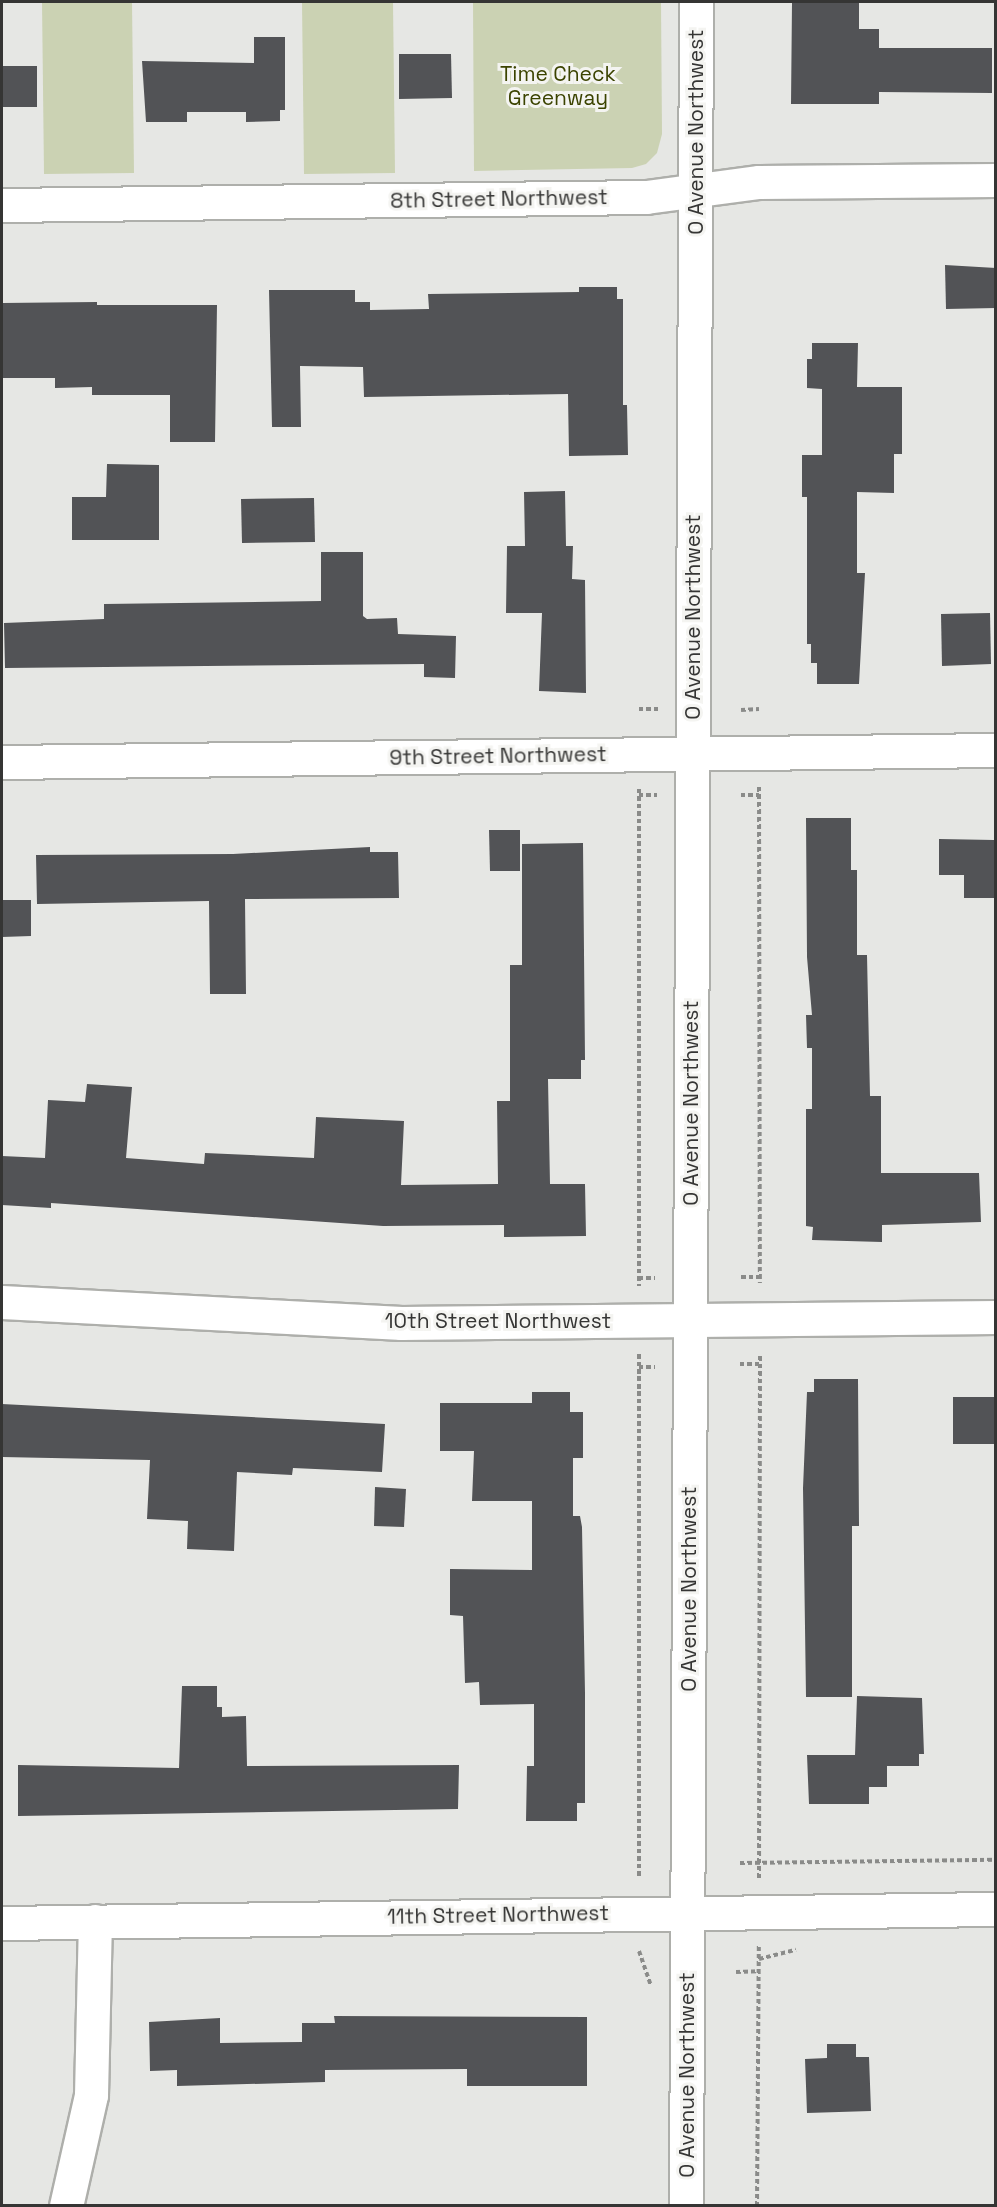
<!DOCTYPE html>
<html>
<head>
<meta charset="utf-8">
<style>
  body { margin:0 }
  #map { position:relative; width:997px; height:2207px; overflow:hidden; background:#e6e7e4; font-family:"Space Grotesk",sans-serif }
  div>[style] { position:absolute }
  .green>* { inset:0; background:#cbd2b3 }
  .building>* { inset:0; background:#525356 }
  .path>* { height:4px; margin-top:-2px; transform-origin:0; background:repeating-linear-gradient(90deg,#8a8b89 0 4.5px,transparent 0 7.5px) }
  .roads { filter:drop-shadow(2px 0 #aeafab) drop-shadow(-2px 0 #aeafab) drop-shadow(0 2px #aeafab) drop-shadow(0 -2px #aeafab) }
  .minor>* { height:33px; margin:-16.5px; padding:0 16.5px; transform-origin:16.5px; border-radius:16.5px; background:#fff }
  span { translate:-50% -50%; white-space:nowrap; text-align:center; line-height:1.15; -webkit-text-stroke:6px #f4f4f1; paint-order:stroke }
  .park-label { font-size:21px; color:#3b4300 }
  .street-label { font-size:21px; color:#353534 }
  .frame { position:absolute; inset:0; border:3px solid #353534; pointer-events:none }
</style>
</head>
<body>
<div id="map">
  <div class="green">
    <div style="clip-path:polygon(42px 2px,132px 2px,134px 173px,44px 174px)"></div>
    <div style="clip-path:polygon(302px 2px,393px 2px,395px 173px,304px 174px)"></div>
    <div style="clip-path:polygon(473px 2px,661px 2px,662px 134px,657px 153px,646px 164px,632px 168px,474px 171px)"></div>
  </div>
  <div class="building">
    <div style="clip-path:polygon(792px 2px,859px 2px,859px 29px,879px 29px,879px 48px,992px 48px,992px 93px,879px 92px,879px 104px,791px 104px)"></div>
    <div style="clip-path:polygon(254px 37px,285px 37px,285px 110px,280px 110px,280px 121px,246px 122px,246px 112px,187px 112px,187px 122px,146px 122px,142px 61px,254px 63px)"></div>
    <div style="clip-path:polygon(399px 54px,451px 54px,452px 98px,399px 99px)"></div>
    <div style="clip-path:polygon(2px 66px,37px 66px,37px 107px,2px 107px)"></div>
    <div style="clip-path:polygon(945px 265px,996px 268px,996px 308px,946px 309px)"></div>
    <div style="clip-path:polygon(579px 287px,617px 287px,617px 299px,623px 299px,623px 405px,627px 405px,628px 455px,569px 456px,568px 394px,364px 397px,363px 367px,300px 366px,301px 427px,272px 427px,269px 290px,355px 290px,355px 302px,370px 302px,370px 310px,429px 309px,428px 294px,579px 292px)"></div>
    <div style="clip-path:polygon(97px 302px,97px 305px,217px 305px,215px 442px,170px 442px,170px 395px,92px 395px,92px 387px,55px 388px,55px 378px,2px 378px,2px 303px)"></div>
    <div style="clip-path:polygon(812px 343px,858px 343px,857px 387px,902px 387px,902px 454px,894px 454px,894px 493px,857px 492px,857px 573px,865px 573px,859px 684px,817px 684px,817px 663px,811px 663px,811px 644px,807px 644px,807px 497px,802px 497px,802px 455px,822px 455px,822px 389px,807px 388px,807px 359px,812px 359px)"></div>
    <div style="clip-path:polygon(107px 464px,159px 465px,159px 540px,72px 540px,72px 497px,106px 497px)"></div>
    <div style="clip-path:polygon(565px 491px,566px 546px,573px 546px,572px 579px,585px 580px,586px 693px,539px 691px,542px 613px,506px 613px,507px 546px,525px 546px,524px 492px)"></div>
    <div style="clip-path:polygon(314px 498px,315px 542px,242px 543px,241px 499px)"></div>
    <div style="clip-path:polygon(321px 552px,363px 552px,363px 616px,367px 619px,397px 618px,398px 634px,456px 636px,455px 678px,424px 677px,424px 664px,5px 668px,4px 623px,104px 619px,104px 604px,321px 601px)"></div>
    <div style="clip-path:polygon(990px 613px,991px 664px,942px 666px,941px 614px)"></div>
    <div style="clip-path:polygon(806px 818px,851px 818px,851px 870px,857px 870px,857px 955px,867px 955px,870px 1096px,881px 1096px,881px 1173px,979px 1173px,981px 1222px,882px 1225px,882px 1242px,812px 1240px,813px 1227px,806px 1226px,806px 1109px,812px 1109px,812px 1048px,807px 1048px,806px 1015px,812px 1015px,807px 957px)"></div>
    <div style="clip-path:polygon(489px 830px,520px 830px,520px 871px,490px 871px)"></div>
    <div style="clip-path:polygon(939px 839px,994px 840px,994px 898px,964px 898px,964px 875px,939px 875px)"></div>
    <div style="clip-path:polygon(583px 843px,585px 1060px,581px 1060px,581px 1079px,548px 1079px,550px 1184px,585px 1184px,586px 1236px,504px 1237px,504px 1225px,383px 1226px,51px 1203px,51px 1208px,2px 1205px,2px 1156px,45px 1158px,48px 1100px,85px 1102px,87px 1084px,132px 1087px,126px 1158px,204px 1164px,205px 1153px,314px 1158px,316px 1117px,404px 1121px,401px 1185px,498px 1184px,497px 1101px,510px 1101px,510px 965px,522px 965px,522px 844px)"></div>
    <div style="clip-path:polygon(370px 847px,370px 852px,398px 852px,399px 898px,245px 899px,246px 994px,210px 994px,209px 901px,37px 904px,36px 855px,233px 854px)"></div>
    <div style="clip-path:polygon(2px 900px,31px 900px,31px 936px,2px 937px)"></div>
    <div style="clip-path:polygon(814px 1379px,858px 1379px,859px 1526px,852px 1526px,852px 1697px,806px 1697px,803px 1488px,807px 1392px,814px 1392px)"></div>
    <div style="clip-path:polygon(532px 1392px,570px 1392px,570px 1412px,583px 1412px,583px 1458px,573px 1458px,573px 1516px,580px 1516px,582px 1527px,585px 1693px,585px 1803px,577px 1803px,577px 1821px,526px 1821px,527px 1766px,534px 1766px,534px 1704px,480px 1705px,479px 1682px,465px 1683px,463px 1616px,450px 1615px,450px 1569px,532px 1570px,532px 1501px,472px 1501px,474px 1451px,440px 1451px,440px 1403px,532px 1403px)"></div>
    <div style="clip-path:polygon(953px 1397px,996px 1397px,996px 1444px,953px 1444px)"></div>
    <div style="clip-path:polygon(2px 1404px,385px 1424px,382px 1472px,293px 1468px,292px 1475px,237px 1472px,234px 1551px,187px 1549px,188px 1521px,147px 1519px,150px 1460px,2px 1457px)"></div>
    <div style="clip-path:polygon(375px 1487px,406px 1489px,404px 1527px,374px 1526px)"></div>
    <div style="clip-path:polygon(182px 1686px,217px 1686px,217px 1707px,222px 1707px,222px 1717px,246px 1716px,247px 1766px,459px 1765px,458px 1809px,18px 1816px,18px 1765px,179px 1768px)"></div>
    <div style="clip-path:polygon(857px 1696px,922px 1698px,924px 1754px,919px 1754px,919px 1766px,887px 1766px,887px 1787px,869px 1787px,869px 1804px,809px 1804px,807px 1755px,855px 1755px)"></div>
    <div style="clip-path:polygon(334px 2016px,587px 2017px,587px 2086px,467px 2086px,467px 2069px,325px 2070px,325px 2082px,177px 2086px,177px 2070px,150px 2071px,149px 2022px,220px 2018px,220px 2043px,302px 2042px,302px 2023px,335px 2023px)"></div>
    <div style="clip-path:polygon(827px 2044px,856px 2044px,856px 2057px,869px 2057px,871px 2111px,807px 2113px,805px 2059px,827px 2058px)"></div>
  </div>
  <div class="path">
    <div style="left:639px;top:709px;width:19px"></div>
    <div style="left:741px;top:710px;width:18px;rotate:-3deg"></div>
    <div style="left:759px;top:787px;width:496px;rotate:89.9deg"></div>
    <div style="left:639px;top:789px;width:497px;rotate:90deg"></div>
    <div style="left:639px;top:795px;width:18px"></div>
    <div style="left:741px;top:795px;width:18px"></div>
    <div style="left:741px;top:1277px;width:19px"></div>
    <div style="left:639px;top:1278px;width:16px"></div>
    <div style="left:639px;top:1354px;width:524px;rotate:90deg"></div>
    <div style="left:740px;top:1364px;width:20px"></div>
    <div style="left:639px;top:1367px;width:16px"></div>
    <div style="left:740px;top:1863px;width:256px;rotate:-0.7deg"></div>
    <div style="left:759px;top:1878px;width:523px;rotate:-89.89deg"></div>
    <div style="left:639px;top:1951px;width:36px;rotate:71deg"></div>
    <div style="left:759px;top:1959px;width:38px;rotate:-14deg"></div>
    <div style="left:736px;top:1972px;width:23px;rotate:-2deg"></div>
    <div style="left:757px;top:2206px;width:260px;rotate:-89.6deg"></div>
  </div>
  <div class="roads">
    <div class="minor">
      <div style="left:2px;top:205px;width:644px;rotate:-0.71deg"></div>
      <div style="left:646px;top:197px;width:114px;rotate:-7.6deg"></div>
      <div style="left:759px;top:182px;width:237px;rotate:-0.5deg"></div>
      <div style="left:2px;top:762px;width:994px;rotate:-0.69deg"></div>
      <div style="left:2px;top:1302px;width:400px;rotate:3deg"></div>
      <div style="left:401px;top:1323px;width:595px;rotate:-0.58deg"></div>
      <div style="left:2px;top:1923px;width:994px;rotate:-0.81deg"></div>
      <div style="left:66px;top:2206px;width:114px;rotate:-77.3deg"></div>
      <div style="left:91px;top:2095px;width:174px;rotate:-88.7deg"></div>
      <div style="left:686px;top:2206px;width:2204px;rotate:-89.74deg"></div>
    </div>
  </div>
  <div class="park-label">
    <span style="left:558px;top:86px">Time Check<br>Greenway</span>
  </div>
  <div class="street-label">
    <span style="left:696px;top:132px;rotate:-90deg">O Avenue Northwest</span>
    <span style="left:499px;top:199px;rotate:-1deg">8th Street Northwest</span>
    <span style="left:693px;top:617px;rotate:-90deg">O Avenue Northwest</span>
    <span style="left:498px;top:756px;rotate:-1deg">9th Street Northwest</span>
    <span style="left:691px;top:1103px;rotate:-90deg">O Avenue Northwest</span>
    <span style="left:498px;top:1321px">10th Street Northwest</span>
    <span style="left:689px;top:1589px;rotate:-90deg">O Avenue Northwest</span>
    <span style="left:498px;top:1915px;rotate:-1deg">11th Street Northwest</span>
    <span style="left:687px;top:2075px;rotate:-90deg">O Avenue Northwest</span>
  </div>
  <div class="frame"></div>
</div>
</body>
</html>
